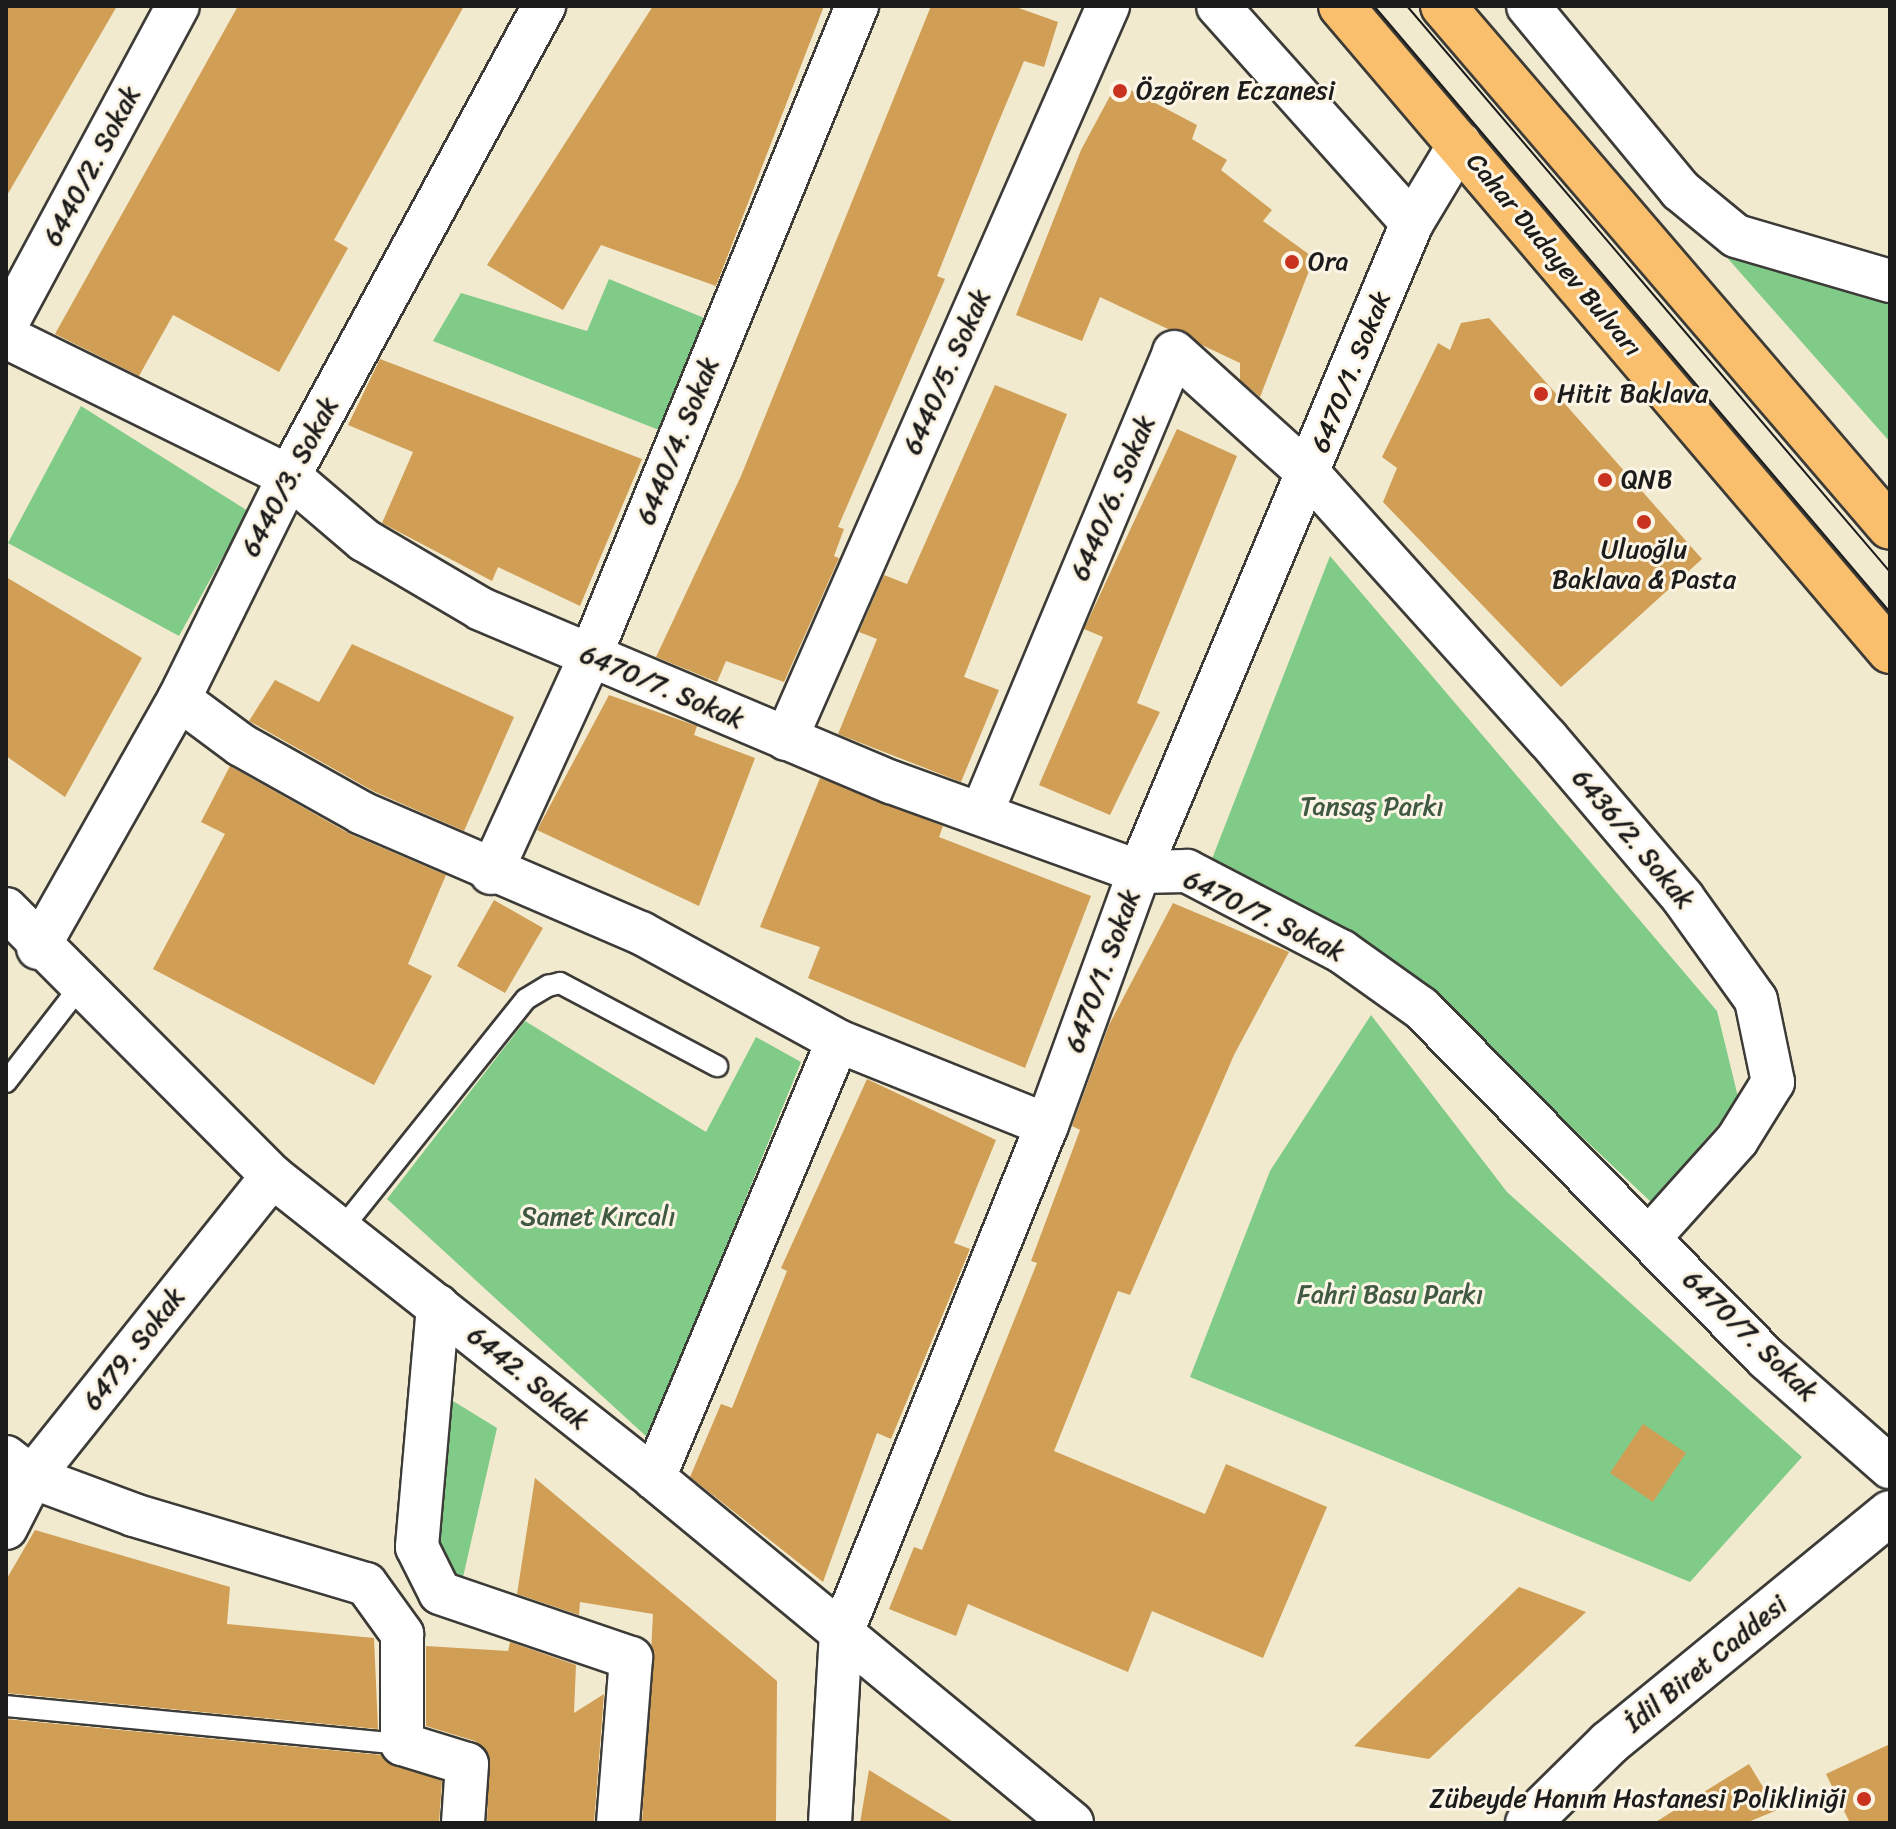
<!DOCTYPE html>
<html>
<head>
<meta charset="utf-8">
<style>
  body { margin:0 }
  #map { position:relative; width:1896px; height:1829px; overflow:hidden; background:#f1eace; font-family:Sriracha,sans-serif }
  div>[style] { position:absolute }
  .green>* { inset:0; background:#81cb89 }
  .building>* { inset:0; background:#d19e55 }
  .roads { filter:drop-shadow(2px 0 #3c3b37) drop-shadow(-2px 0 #3c3b37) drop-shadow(0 2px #3c3b37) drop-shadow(0 -2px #3c3b37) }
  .service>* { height:20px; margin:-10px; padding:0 10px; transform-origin:10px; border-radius:10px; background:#fff }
  .minor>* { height:42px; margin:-21px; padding:0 21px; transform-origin:21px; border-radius:21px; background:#fff }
  .tertiary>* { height:44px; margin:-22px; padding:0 22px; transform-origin:22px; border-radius:22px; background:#fff }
  .primary>* { height:44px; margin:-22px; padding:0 22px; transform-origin:22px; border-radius:22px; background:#f9bf6c }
  .tram>* { height:2px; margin:-1px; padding:0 1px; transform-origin:1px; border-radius:1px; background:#1c1c1c }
  .dots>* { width:22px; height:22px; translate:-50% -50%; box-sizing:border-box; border:4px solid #fcf5e5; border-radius:50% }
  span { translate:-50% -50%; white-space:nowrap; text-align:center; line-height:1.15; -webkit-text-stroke:6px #fcf5e5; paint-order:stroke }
  .poi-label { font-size:26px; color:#1c1c1c }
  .left { translate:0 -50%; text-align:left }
  .right { translate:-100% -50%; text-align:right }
  .street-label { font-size:26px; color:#1c1c1c }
  .park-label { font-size:26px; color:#3f5942 }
  .frame { position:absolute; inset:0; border:8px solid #1c1c1c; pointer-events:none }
</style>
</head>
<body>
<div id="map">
  <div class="green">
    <div style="clip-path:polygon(1723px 253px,1890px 303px,1890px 442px,1760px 295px)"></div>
    <div style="clip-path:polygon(609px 279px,714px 322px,664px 432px,433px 341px,461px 293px,587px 331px)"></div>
    <div style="clip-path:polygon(81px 406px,248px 511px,179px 636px,8px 543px)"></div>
    <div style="clip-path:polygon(1330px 556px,1717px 1011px,1739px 1101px,1651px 1202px,1424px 988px,1210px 864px)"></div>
    <div style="clip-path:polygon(1371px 1015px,1507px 1192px,1802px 1457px,1690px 1582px,1190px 1377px,1270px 1171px)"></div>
    <div style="clip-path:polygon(525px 1021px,706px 1132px,756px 1037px,801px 1062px,648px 1438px,387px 1199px)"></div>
    <div style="clip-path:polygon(453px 1401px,497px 1428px,461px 1586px,431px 1549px)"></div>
  </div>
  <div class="building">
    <div style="clip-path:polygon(6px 6px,117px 6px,6px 197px)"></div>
    <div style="clip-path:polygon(238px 6px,464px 6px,334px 240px,348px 248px,279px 372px,173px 315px,139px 376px,55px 334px)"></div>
    <div style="clip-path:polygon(653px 6px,824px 6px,716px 286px,601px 245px,563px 310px,487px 265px)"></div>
    <div style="clip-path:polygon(931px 6px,1013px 6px,1058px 22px,1044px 67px,1024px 61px,994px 133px,937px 276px,945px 279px,838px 527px,844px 529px,834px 556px,839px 558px,784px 682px,726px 661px,717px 682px,656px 657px,741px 476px)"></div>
    <div style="clip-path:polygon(1117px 83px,1197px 125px,1192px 139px,1227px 160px,1221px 170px,1272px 210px,1263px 221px,1314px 258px,1260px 397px,1240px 380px,1240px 363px,1100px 297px,1082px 341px,1016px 315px,1081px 150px)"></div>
    <div style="clip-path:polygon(1489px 318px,1702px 559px,1561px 687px,1383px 502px,1397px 468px,1382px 457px,1438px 343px,1450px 350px,1461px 323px)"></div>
    <div style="clip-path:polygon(380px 359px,642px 459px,580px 606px,498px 567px,492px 581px,382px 523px,413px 452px,348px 425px)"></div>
    <div style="clip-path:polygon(995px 385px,1067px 414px,964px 677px,999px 690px,961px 782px,838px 734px,877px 639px,859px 632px,884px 575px,907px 584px)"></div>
    <div style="clip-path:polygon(1177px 429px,1237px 456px,1137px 703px,1160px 712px,1110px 815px,1039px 785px,1103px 637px,1084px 629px)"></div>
    <div style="clip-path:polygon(6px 577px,142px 658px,65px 797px,6px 756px)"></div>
    <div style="clip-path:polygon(352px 644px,514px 717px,464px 831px,373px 791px,249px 721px,275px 680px,319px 702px)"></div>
    <div style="clip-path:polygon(609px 695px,697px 726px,694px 735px,755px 758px,699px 906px,537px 830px)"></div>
    <div style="clip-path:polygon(230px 766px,350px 834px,446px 875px,408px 964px,432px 976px,374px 1085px,153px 969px,225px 834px,201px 822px)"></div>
    <div style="clip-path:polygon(820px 778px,943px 826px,939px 837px,1091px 896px,1025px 1068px,808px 978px,820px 947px,760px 927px)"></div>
    <div style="clip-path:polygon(494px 900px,543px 928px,505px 993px,457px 966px)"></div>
    <div style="clip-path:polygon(1173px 903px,1289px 952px,1234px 1055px,1130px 1295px,1118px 1291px,1054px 1451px,1205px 1514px,1226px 1464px,1327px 1507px,1263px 1658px,1152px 1611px,1128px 1672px,968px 1604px,956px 1636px,889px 1609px,914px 1547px,922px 1550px,1037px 1263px,1031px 1261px,1080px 1130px,1072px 1126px,1109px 1025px)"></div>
    <div style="clip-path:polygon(867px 1079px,996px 1140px,954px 1243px,970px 1249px,891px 1439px,877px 1433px,823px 1582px,690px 1477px,721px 1404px,732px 1408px,787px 1271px,781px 1268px)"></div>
    <div style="clip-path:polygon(1643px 1424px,1686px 1453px,1653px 1502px,1610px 1473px)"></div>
    <div style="clip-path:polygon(535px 1478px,777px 1681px,776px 1823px,642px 1823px,653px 1614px,580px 1602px,579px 1615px,517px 1594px)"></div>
    <div style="clip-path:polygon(35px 1530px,230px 1587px,227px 1624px,374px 1638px,378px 1729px,6px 1693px,6px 1580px)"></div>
    <div style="clip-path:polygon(1519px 1587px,1586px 1612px,1429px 1759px,1354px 1746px)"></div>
    <div style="clip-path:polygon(510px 1642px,576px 1665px,574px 1713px,604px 1694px,594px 1823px,487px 1823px,489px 1755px,475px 1741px,426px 1726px,426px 1646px,508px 1651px)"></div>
    <div style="clip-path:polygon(6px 1719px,382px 1755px,442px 1781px,439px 1823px,6px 1823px)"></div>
    <div style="clip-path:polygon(1890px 1744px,1890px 1823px,1850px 1823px,1826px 1774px)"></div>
    <div style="clip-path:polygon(1749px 1764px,1777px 1810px,1746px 1823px,1654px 1823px)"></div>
    <div style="clip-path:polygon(869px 1770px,955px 1823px,860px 1823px)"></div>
  </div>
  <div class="roads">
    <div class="service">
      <div style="left:6px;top:1082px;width:119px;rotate:-52.2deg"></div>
      <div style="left:340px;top:1231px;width:297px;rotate:-51.3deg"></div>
      <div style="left:526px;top:999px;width:26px;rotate:-31deg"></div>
      <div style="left:548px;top:986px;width:12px;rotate:-14deg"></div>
      <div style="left:560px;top:983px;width:178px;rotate:27.9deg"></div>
      <div style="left:6px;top:1706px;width:398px;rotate:5.5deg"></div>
    </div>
    <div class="minor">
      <div style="left:1218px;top:6px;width:291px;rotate:48.2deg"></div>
      <div style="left:1528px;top:6px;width:239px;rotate:50.4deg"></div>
      <div style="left:1680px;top:190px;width:72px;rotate:39.4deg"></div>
      <div style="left:1736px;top:236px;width:160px;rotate:16.3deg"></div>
      <div style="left:6px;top:325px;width:362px;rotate:-61.7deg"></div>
      <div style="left:6px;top:337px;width:315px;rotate:26.2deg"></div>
      <div style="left:289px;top:476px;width:99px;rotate:40.5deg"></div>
      <div style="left:364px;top:540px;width:136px;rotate:30.5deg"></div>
      <div style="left:481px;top:609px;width:445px;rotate:22.9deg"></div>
      <div style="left:891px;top:782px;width:264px;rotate:19.9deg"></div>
      <div style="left:1139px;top:872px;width:48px;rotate:-1.2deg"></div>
      <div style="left:1187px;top:871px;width:174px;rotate:27.5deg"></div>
      <div style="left:1341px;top:951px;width:98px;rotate:35.5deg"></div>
      <div style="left:1421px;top:1008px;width:493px;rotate:45.4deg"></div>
      <div style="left:1767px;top:1359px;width:164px;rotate:41.3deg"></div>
      <div style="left:179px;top:699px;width:77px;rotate:36.6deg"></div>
      <div style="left:241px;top:745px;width:139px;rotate:29.3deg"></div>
      <div style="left:362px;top:813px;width:304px;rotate:23.3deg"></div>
      <div style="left:641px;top:933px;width:225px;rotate:28.7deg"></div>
      <div style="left:838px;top:1041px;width:225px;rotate:21.9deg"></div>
      <div style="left:786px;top:739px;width:801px;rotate:-66.28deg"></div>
      <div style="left:982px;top:812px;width:498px;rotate:-67.3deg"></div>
      <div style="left:1174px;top:352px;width:182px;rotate:42.1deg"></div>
      <div style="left:1309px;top:474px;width:355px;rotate:48deg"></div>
      <div style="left:1547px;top:738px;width:210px;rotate:49.6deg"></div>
      <div style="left:1683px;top:898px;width:125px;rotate:54.4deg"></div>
      <div style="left:1756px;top:1000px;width:84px;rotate:78.3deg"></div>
      <div style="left:1773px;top:1082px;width:68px;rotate:121.8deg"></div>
      <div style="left:1737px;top:1140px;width:132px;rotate:131.9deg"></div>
      <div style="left:491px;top:873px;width:235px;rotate:-65.4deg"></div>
      <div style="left:589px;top:659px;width:706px;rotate:-67.69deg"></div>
      <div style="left:6px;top:909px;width:377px;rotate:45.1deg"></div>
      <div style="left:272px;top:1176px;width:487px;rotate:38.3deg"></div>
      <div style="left:654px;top:1478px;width:542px;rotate:39.53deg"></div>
      <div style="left:38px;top:948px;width:286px;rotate:-60.5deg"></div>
      <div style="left:179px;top:699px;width:249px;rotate:-63.7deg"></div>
      <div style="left:289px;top:476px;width:535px;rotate:-61.52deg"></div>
      <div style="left:438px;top:1306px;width:242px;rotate:95deg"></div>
      <div style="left:417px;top:1547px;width:51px;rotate:63.4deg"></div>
      <div style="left:440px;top:1593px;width:202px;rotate:18.8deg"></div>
      <div style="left:631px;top:1658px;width:166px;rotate:94.5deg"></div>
      <div style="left:6px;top:1457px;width:33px;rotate:38deg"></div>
      <div style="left:32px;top:1477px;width:109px;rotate:20.4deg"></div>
      <div style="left:134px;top:1515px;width:242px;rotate:16.6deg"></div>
      <div style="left:366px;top:1584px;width:62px;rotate:54.2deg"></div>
      <div style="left:402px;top:1634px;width:110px;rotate:90deg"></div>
      <div style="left:402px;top:1744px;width:68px;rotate:17.1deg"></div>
      <div style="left:467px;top:1764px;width:59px;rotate:93.9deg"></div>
      <div style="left:654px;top:1478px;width:474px;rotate:-67.2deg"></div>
      <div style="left:6px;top:1528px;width:57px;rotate:-63deg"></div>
      <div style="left:32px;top:1477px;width:385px;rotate:-51.4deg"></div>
      <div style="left:830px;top:1823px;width:188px;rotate:-86.7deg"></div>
      <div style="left:841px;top:1635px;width:550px;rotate:-68.01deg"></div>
      <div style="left:1047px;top:1125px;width:269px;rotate:-70deg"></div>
      <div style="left:1139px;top:872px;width:704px;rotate:-67.19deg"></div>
      <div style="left:1412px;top:223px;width:93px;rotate:-59deg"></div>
    </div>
    <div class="tertiary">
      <div style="left:1528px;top:1823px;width:114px;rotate:-44.6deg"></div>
      <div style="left:1609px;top:1743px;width:363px;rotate:-39.3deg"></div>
    </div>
    <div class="primary">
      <div style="left:1341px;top:6px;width:847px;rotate:49.6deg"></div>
      <div style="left:1443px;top:6px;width:686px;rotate:49.37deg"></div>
    </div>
  </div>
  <div class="tram">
    <div style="left:1374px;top:6px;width:796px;rotate:49.59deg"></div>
    <div style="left:1407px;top:6px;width:744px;rotate:49.52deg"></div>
  </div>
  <div class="dots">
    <div style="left:1120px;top:91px;background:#c8321e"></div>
    <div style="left:1292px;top:262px;background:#c8321e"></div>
    <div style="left:1541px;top:394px;background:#c8321e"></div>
    <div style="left:1605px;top:480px;background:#c8321e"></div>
    <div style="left:1644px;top:522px;background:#c8321e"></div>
    <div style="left:1864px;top:1799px;background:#c8321e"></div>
  </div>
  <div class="poi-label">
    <span class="left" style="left:1136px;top:91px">Özgören Eczanesi</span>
    <span class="left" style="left:1308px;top:262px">Ora</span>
    <span class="left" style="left:1557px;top:394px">Hitit Baklava</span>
    <span class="left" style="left:1621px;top:480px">QNB</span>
    <span style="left:1644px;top:565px">Uluoğlu<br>Baklava &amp; Pasta</span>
    <span class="right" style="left:1846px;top:1799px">Zübeyde Hanım Hastanesi Polikliniği</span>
  </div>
  <div class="street-label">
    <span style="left:92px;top:166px;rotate:-62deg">6440/2. Sokak</span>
    <span style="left:1554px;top:255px;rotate:50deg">Cahar Dudayev Bulvarı</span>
    <span style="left:947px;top:372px;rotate:-66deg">6440/5. Sokak</span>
    <span style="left:1351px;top:372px;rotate:-68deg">6470/1. Sokak</span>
    <span style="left:678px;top:441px;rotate:-68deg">6440/4. Sokak</span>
    <span style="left:290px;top:477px;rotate:-62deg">6440/3. Sokak</span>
    <span style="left:1113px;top:498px;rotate:-67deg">6440/6. Sokak</span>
    <span style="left:662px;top:687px;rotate:23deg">6470/7. Sokak</span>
    <span style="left:1633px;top:839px;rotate:50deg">6436/2. Sokak</span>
    <span style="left:1264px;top:916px;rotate:26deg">6470/7. Sokak</span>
    <span style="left:1103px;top:971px;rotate:-70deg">6470/1. Sokak</span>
    <span style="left:1750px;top:1336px;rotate:44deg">6470/7. Sokak</span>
    <span style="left:134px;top:1349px;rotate:-52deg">6479. Sokak</span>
    <span style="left:528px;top:1378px;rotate:39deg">6442. Sokak</span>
    <span style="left:1706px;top:1664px;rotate:-39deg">İdil Biret Caddesi</span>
  </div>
  <div class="park-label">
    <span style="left:1372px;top:807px">Tansaş Parkı</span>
    <span style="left:598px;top:1217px">Samet Kırcalı</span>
    <span style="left:1390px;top:1295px">Fahri Basu Parkı</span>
  </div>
  <div class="frame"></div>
</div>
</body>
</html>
